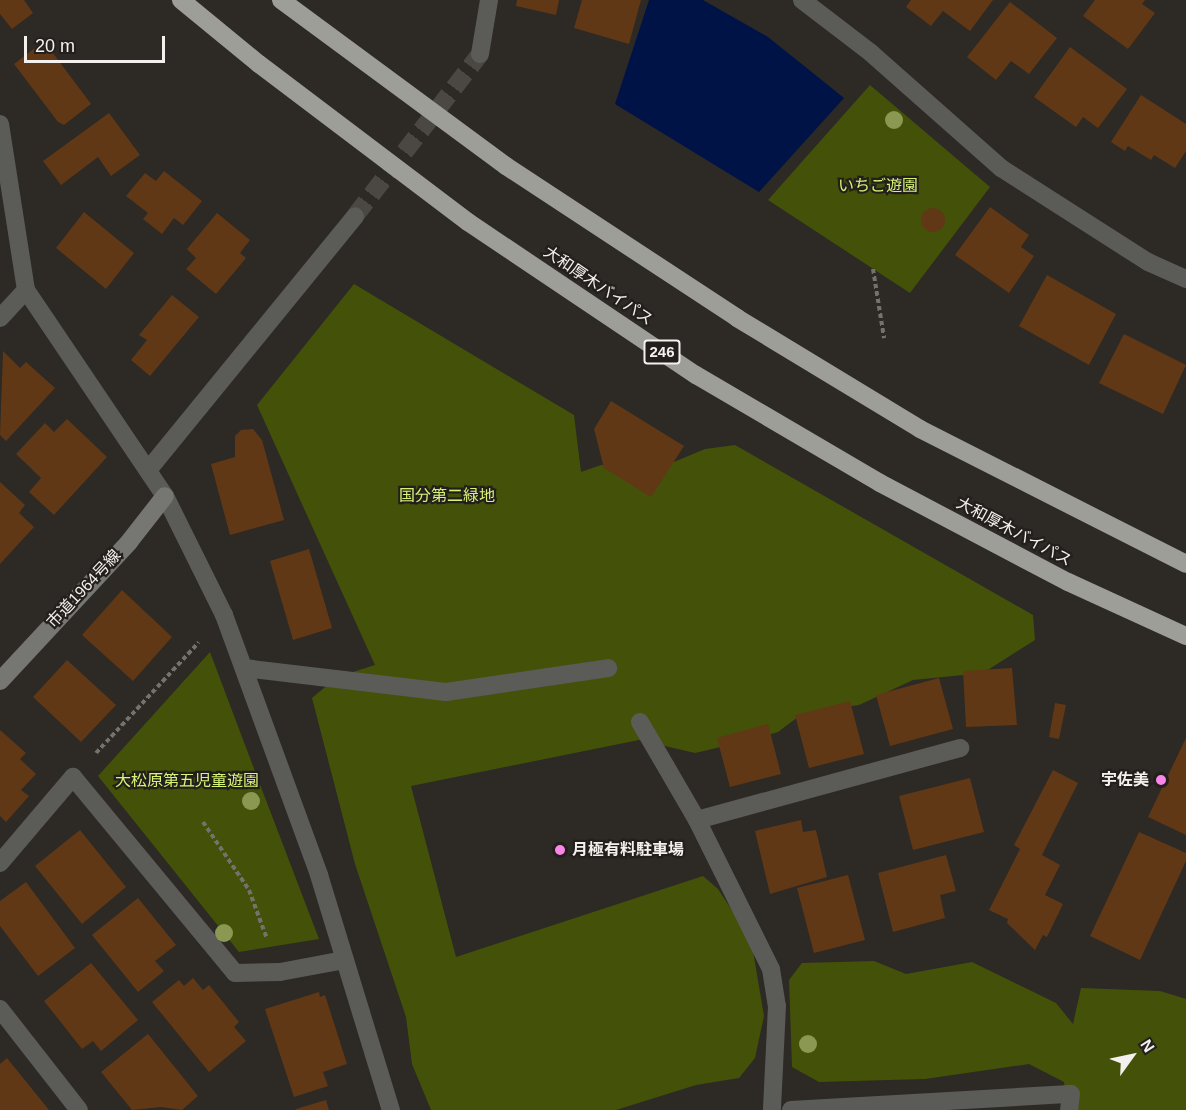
<!DOCTYPE html>
<html>
<head>
<meta charset="utf-8">
<style>
  body { margin:0 }
  #map { position:relative; width:1186px; height:1110px; overflow:hidden; background:#2d2925; font-family:Arial,"Noto Sans JP",sans-serif }
  div>[style] { position:absolute }
  .green>* { inset:0; background:#445108 }
  .water>* { inset:0; background:#001346 }
  .building>* { inset:0; background:#603815 }
  .round { border-radius:50% }
  .street-tunnel>* { height:18px; margin-top:-9px; transform-origin:0; background:repeating-linear-gradient(90deg,#4b4743 0 18px,transparent 0 27px) }
  .path>* { height:4px; margin-top:-2px; transform-origin:0; background:repeating-linear-gradient(90deg,#75726e 0 4.5px,transparent 0 7.5px) }
  .lane>* { height:18px; margin:-9px; padding:0 9px; transform-origin:9px; border-radius:9px; background:#5b5b58 }
  .street>* { height:18px; margin:-9px; padding:0 9px; transform-origin:9px; border-radius:9px; background:#5b5b58 }
  .secondary>* { height:18px; margin:-9px; padding:0 9px; transform-origin:9px; border-radius:9px; background:#767672 }
  .highway>* { height:18px; margin:-9px; padding:0 9px; transform-origin:9px; border-radius:9px; background:#9e9e98 }
  .trees>* { width:18px; height:18px; margin:-9px; border-radius:50%; background:#8a9851 }
  .dots>* { width:16px; height:16px; translate:-50% -50%; box-sizing:border-box; border:3px solid #231f1c; border-radius:50% }
  span { translate:-50% -50%; white-space:nowrap; text-align:center; line-height:1.15; -webkit-text-stroke:4.5px #231f1c; paint-order:stroke }
  .shield-label span { padding:2px 4px; background:#231f1c; border:2px solid; border-radius:4px; -webkit-text-stroke-width:0 }
  .shield-label { font-size:15px; color:#f3f0ee; font-weight:700 }
  .park-label { font-size:16px; color:#d7f375 }
  .street-label { font-size:16px; color:#f3f0ee }
  .poi-label { font-size:16px; color:#f3f0ee; font-weight:700 }
  .right { translate:-100% -50%; text-align:right }
  .left { translate:0 -50%; text-align:left }
  .north { position:absolute; left:1102px; top:1026px; width:60px; height:60px; -webkit-text-stroke:4px #231f1c; paint-order:stroke; rotate:57deg; font-size:16px; font-weight:700; line-height:24px; text-align:center; color:#f3f0ee }
  .north::after { content:''; display:block; margin:auto; width:21px; height:27px; background:#f3f0ee; clip-path:polygon(50% 0,100% 100%,50% 72%,0 100%) }
  .scale { position:absolute; left:24px; top:36px; width:141px; height:27px; box-sizing:border-box; border:3px solid #f3f0ee; border-top:0; padding-left:8px; font-size:18px; line-height:21px; white-space:nowrap; color:#f3f0ee; -webkit-text-stroke:4px #231f1c; paint-order:stroke }
</style>
</head>
<body>
<div id="map">
  <div class="green">
    <div style="clip-path:polygon(870px 85px,990px 187px,910px 293px,768px 200px)"></div>
    <div style="clip-path:polygon(354px 284px,574px 415px,581px 472px,601px 465px,669px 464px,705px 449px,735px 445px,1033px 615px,1035px 640px,983px 673px,913px 680px,859px 705px,802px 714px,778px 732px,742px 742px,695px 753px,639px 740px,411px 786px,456px 957px,703px 876px,718px 889px,751px 939px,764px 1016px,755px 1058px,739px 1078px,696px 1085px,616px 1110px,431px 1110px,412px 1064px,406px 1017px,355px 864px,312px 698px,337px 677px,375px 665px,257px 405px)"></div>
    <div style="clip-path:polygon(210px 652px,256px 774px,319px 939px,239px 952px,98px 776px)"></div>
    <div style="clip-path:polygon(874px 961px,906px 974px,972px 962px,1056px 1003px,1073px 1024px,1081px 988px,1160px 991px,1186px 999px,1186px 1110px,1067px 1110px,1064px 1082px,1029px 1064px,925px 1079px,819px 1082px,792px 1067px,789px 980px,802px 963px)"></div>
  </div>
  <div class="water">
    <div style="clip-path:polygon(649px 0,703px 0,768px 37px,844px 98px,759px 192px,615px 104px)"></div>
  </div>
  <div class="building">
    <div style="clip-path:polygon(0 0,24px 0,33px 13px,12px 29px,0 14px)"></div>
    <div style="clip-path:polygon(517px 0,559px 0,556px 15px,516px 6px)"></div>
    <div style="clip-path:polygon(582px 0,641px 0,629px 44px,574px 28px)"></div>
    <div style="clip-path:polygon(911px 0,993px 0,970px 31px,943px 11px,931px 26px,906px 7px)"></div>
    <div style="clip-path:polygon(1095px 0,1145px 0,1142px 4px,1155px 13px,1128px 49px,1083px 16px)"></div>
    <div style="clip-path:polygon(1010px 2px,1057px 38px,1029px 74px,1011px 61px,996px 80px,967px 57px)"></div>
    <div style="clip-path:polygon(44px 41px,91px 104px,64px 125px,58px 122px,14px 64px)"></div>
    <div style="clip-path:polygon(1070px 47px,1127px 89px,1098px 128px,1083px 117px,1076px 127px,1034px 97px)"></div>
    <div style="clip-path:polygon(1141px 95px,1186px 124px,1186px 151px,1175px 168px,1154px 155px,1151px 160px,1128px 146px,1125px 151px,1111px 142px)"></div>
    <div style="clip-path:polygon(109px 113px,140px 155px,111px 176px,98px 157px,61px 185px,43px 161px)"></div>
    <div style="clip-path:polygon(164px 171px,202px 201px,183px 225px,174px 218px,162px 234px,143px 219px,148px 213px,126px 196px,145px 173px,156px 181px)"></div>
    <div style="clip-path:polygon(990px 207px,1029px 235px,1021px 247px,1034px 256px,1009px 293px,955px 255px)"></div>
    <div class="round" style="left:921px;top:208px;width:24px;height:24px"></div>
    <div style="clip-path:polygon(84px 212px,134px 253px,106px 289px,56px 248px)"></div>
    <div style="clip-path:polygon(217px 213px,250px 240px,240px 253px,246px 258px,216px 294px,186px 269px,196px 258px,187px 249px)"></div>
    <div style="clip-path:polygon(1047px 275px,1116px 314px,1089px 365px,1019px 326px)"></div>
    <div style="clip-path:polygon(172px 295px,199px 317px,150px 376px,131px 360px,147px 340px,139px 335px)"></div>
    <div style="clip-path:polygon(1124px 334px,1186px 365px,1163px 414px,1099px 383px)"></div>
    <div style="clip-path:polygon(3px 351px,20px 368px,26px 362px,55px 388px,6px 441px,0 435px)"></div>
    <div style="clip-path:polygon(611px 401px,684px 446px,651px 497px,604px 468px,594px 429px)"></div>
    <div style="clip-path:polygon(67px 419px,107px 457px,54px 515px,29px 492px,41px 478px,16px 454px,45px 423px,54px 432px)"></div>
    <div style="clip-path:polygon(253px 429px,262px 440px,284px 520px,230px 535px,211px 464px,235px 457px,235px 436px,241px 430px)"></div>
    <div style="clip-path:polygon(0 482px,25px 505px,19px 513px,34px 527px,0 564px)"></div>
    <div style="clip-path:polygon(309px 549px,332px 628px,293px 640px,270px 561px)"></div>
    <div style="clip-path:polygon(122px 590px,172px 637px,133px 681px,82px 635px)"></div>
    <div style="clip-path:polygon(67px 660px,116px 705px,81px 742px,33px 697px)"></div>
    <div style="clip-path:polygon(1012px 668px,1017px 725px,966px 727px,963px 671px)"></div>
    <div style="clip-path:polygon(939px 678px,953px 729px,890px 746px,876px 695px)"></div>
    <div style="clip-path:polygon(850px 701px,864px 754px,809px 768px,795px 715px)"></div>
    <div style="clip-path:polygon(1055px 703px,1066px 705px,1059px 739px,1049px 737px)"></div>
    <div style="clip-path:polygon(768px 724px,781px 774px,730px 787px,717px 738px)"></div>
    <div style="clip-path:polygon(0 730px,26px 753px,20px 759px,36px 774px,21px 790px,29px 796px,6px 822px,0 816px)"></div>
    <div style="clip-path:polygon(1186px 738px,1186px 835px,1148px 817px)"></div>
    <div style="clip-path:polygon(1053px 770px,1078px 783px,1042px 855px,1060px 865px,1045px 895px,1063px 904px,1047px 937px,1043px 935px,1035px 950px,1007px 923px,1008px 919px,989px 910px,1020px 849px,1014px 845px)"></div>
    <div style="clip-path:polygon(970px 778px,984px 832px,913px 850px,899px 796px)"></div>
    <div style="clip-path:polygon(801px 820px,803px 832px,816px 830px,827px 877px,770px 894px,755px 831px)"></div>
    <div style="clip-path:polygon(80px 830px,126px 887px,82px 924px,35px 866px)"></div>
    <div style="clip-path:polygon(1139px 832px,1186px 853px,1186px 861px,1140px 960px,1090px 936px)"></div>
    <div style="clip-path:polygon(946px 855px,956px 891px,940px 895px,945px 918px,893px 932px,878px 873px)"></div>
    <div style="clip-path:polygon(848px 875px,865px 940px,814px 953px,797px 888px)"></div>
    <div style="clip-path:polygon(26px 882px,75px 948px,38px 976px,0 926px,0 901px)"></div>
    <div style="clip-path:polygon(138px 898px,176px 945px,155px 961px,164px 971px,138px 992px,92px 935px)"></div>
    <div style="clip-path:polygon(91px 963px,138px 1020px,101px 1051px,93px 1041px,82px 1049px,44px 1001px)"></div>
    <div style="clip-path:polygon(193px 978px,203px 990px,209px 985px,239px 1022px,234px 1027px,246px 1041px,209px 1072px,152px 1002px,179px 980px,184px 986px)"></div>
    <div style="clip-path:polygon(319px 992px,320px 997px,325px 995px,347px 1064px,323px 1072px,328px 1086px,294px 1097px,265px 1009px)"></div>
    <div style="clip-path:polygon(148px 1034px,198px 1096px,182px 1110px,161px 1107px,132px 1110px,101px 1072px)"></div>
    <div style="clip-path:polygon(7px 1058px,49px 1110px,0 1110px,0 1064px)"></div>
    <div style="clip-path:polygon(326px 1100px,329px 1110px,296px 1110px,296px 1109px)"></div>
  </div>
  <div class="street-tunnel">
    <div style="left:355px;top:216px;width:205px;rotate:-52.3deg"></div>
  </div>
  <div class="path">
    <div style="left:873px;top:269px;width:70px;rotate:80.9deg"></div>
    <div style="left:96px;top:753px;width:151px;rotate:-47.1deg"></div>
    <div style="left:203px;top:822px;width:82px;rotate:55.9deg"></div>
    <div style="left:249px;top:890px;width:52px;rotate:69.8deg"></div>
  </div>
  <div class="lane">
    <div style="left:244px;top:668px;width:203px;rotate:6.8deg"></div>
    <div style="left:446px;top:692px;width:164px;rotate:-8.4deg"></div>
    <div style="left:640px;top:722px;width:113px;rotate:59.8deg"></div>
    <div style="left:697px;top:820px;width:166px;rotate:63.6deg"></div>
    <div style="left:771px;top:969px;width:37px;rotate:81deg"></div>
    <div style="left:777px;top:1006px;width:104px;rotate:92.8deg"></div>
    <div style="left:697px;top:820px;width:273px;rotate:-15.3deg"></div>
  </div>
  <div class="street">
    <div style="left:802px;top:0;width:87px;rotate:37.5deg"></div>
    <div style="left:871px;top:53px;width:174px;rotate:41.5deg"></div>
    <div style="left:1001px;top:168px;width:174px;rotate:32.6deg"></div>
    <div style="left:1148px;top:262px;width:42px;rotate:24.1deg"></div>
    <div style="left:480px;top:54px;width:55px;rotate:-80.5deg"></div>
    <div style="left:0;top:124px;width:168px;rotate:81.1deg"></div>
    <div style="left:26px;top:290px;width:249px;rotate:56deg"></div>
    <div style="left:165px;top:496px;width:133px;rotate:63.6deg"></div>
    <div style="left:224px;top:615px;width:277px;rotate:69.9deg"></div>
    <div style="left:319px;top:875px;width:246px;rotate:73deg"></div>
    <div style="left:0;top:318px;width:38px;rotate:-47deg"></div>
    <div style="left:149px;top:469px;width:326px;rotate:-50.8deg"></div>
    <div style="left:0;top:863px;width:113px;rotate:-49.7deg"></div>
    <div style="left:73px;top:777px;width:254px;rotate:50.4deg"></div>
    <div style="left:235px;top:973px;width:45px;rotate:-1.3deg"></div>
    <div style="left:280px;top:972px;width:66px;rotate:-10.5deg"></div>
    <div style="left:0;top:1009px;width:128px;rotate:52deg"></div>
    <div style="left:791px;top:1110px;width:280px;rotate:-3.3deg"></div>
    <div style="left:1071px;top:1094px;width:16px;rotate:97deg"></div>
  </div>
  <div class="secondary">
    <div style="left:0;top:681px;width:190px;rotate:-47.1deg"></div>
    <div style="left:129px;top:542px;width:58px;rotate:-52deg"></div>
  </div>
  <div class="highway">
    <div style="left:181px;top:0;width:101px;rotate:39.4deg"></div>
    <div style="left:259px;top:64px;width:262px;rotate:37.1deg"></div>
    <div style="left:468px;top:222px;width:275px;rotate:33.9deg"></div>
    <div style="left:696px;top:375px;width:213px;rotate:30.4deg"></div>
    <div style="left:880px;top:483px;width:212px;rotate:27.8deg"></div>
    <div style="left:1068px;top:582px;width:130px;rotate:24.6deg"></div>
    <div style="left:281px;top:0;width:280px;rotate:36.4deg"></div>
    <div style="left:506px;top:166px;width:277px;rotate:33.3deg"></div>
    <div style="left:737px;top:318px;width:214px;rotate:31.2deg"></div>
    <div style="left:920px;top:429px;width:298px;rotate:26.9deg"></div>
  </div>
  <div class="trees">
    <div style="left:894px;top:120px"></div>
    <div style="left:251px;top:801px"></div>
    <div style="left:224px;top:933px"></div>
    <div style="left:808px;top:1044px"></div>
  </div>
  <div class="dots">
    <div style="left:1161px;top:780px;background:#fa87e8"></div>
    <div style="left:560px;top:850px;background:#fa87e8"></div>
  </div>
  <div class="shield-label">
    <span style="left:662px;top:352px">246</span>
  </div>
  <div class="park-label">
    <span style="left:878px;top:186px">いちご遊園</span>
    <span style="left:447px;top:496px">国分第二緑地</span>
    <span style="left:187px;top:781px">大松原第五児童遊園</span>
  </div>
  <div class="street-label">
    <span style="left:598px;top:286px;rotate:34deg">大和厚木バイパス</span>
    <span style="left:1014px;top:532px;rotate:28deg">大和厚木バイパス</span>
    <span style="left:84px;top:589px;rotate:-47deg">市道1964号線</span>
  </div>
  <div class="poi-label">
    <span class="right" style="left:1149px;top:780px">宇佐美</span>
    <span class="left" style="left:572px;top:850px">月極有料駐車場</span>
  </div>
  <div class="north">N</div>
  <div class="scale">20 m</div>
</div>
</body>
</html>
